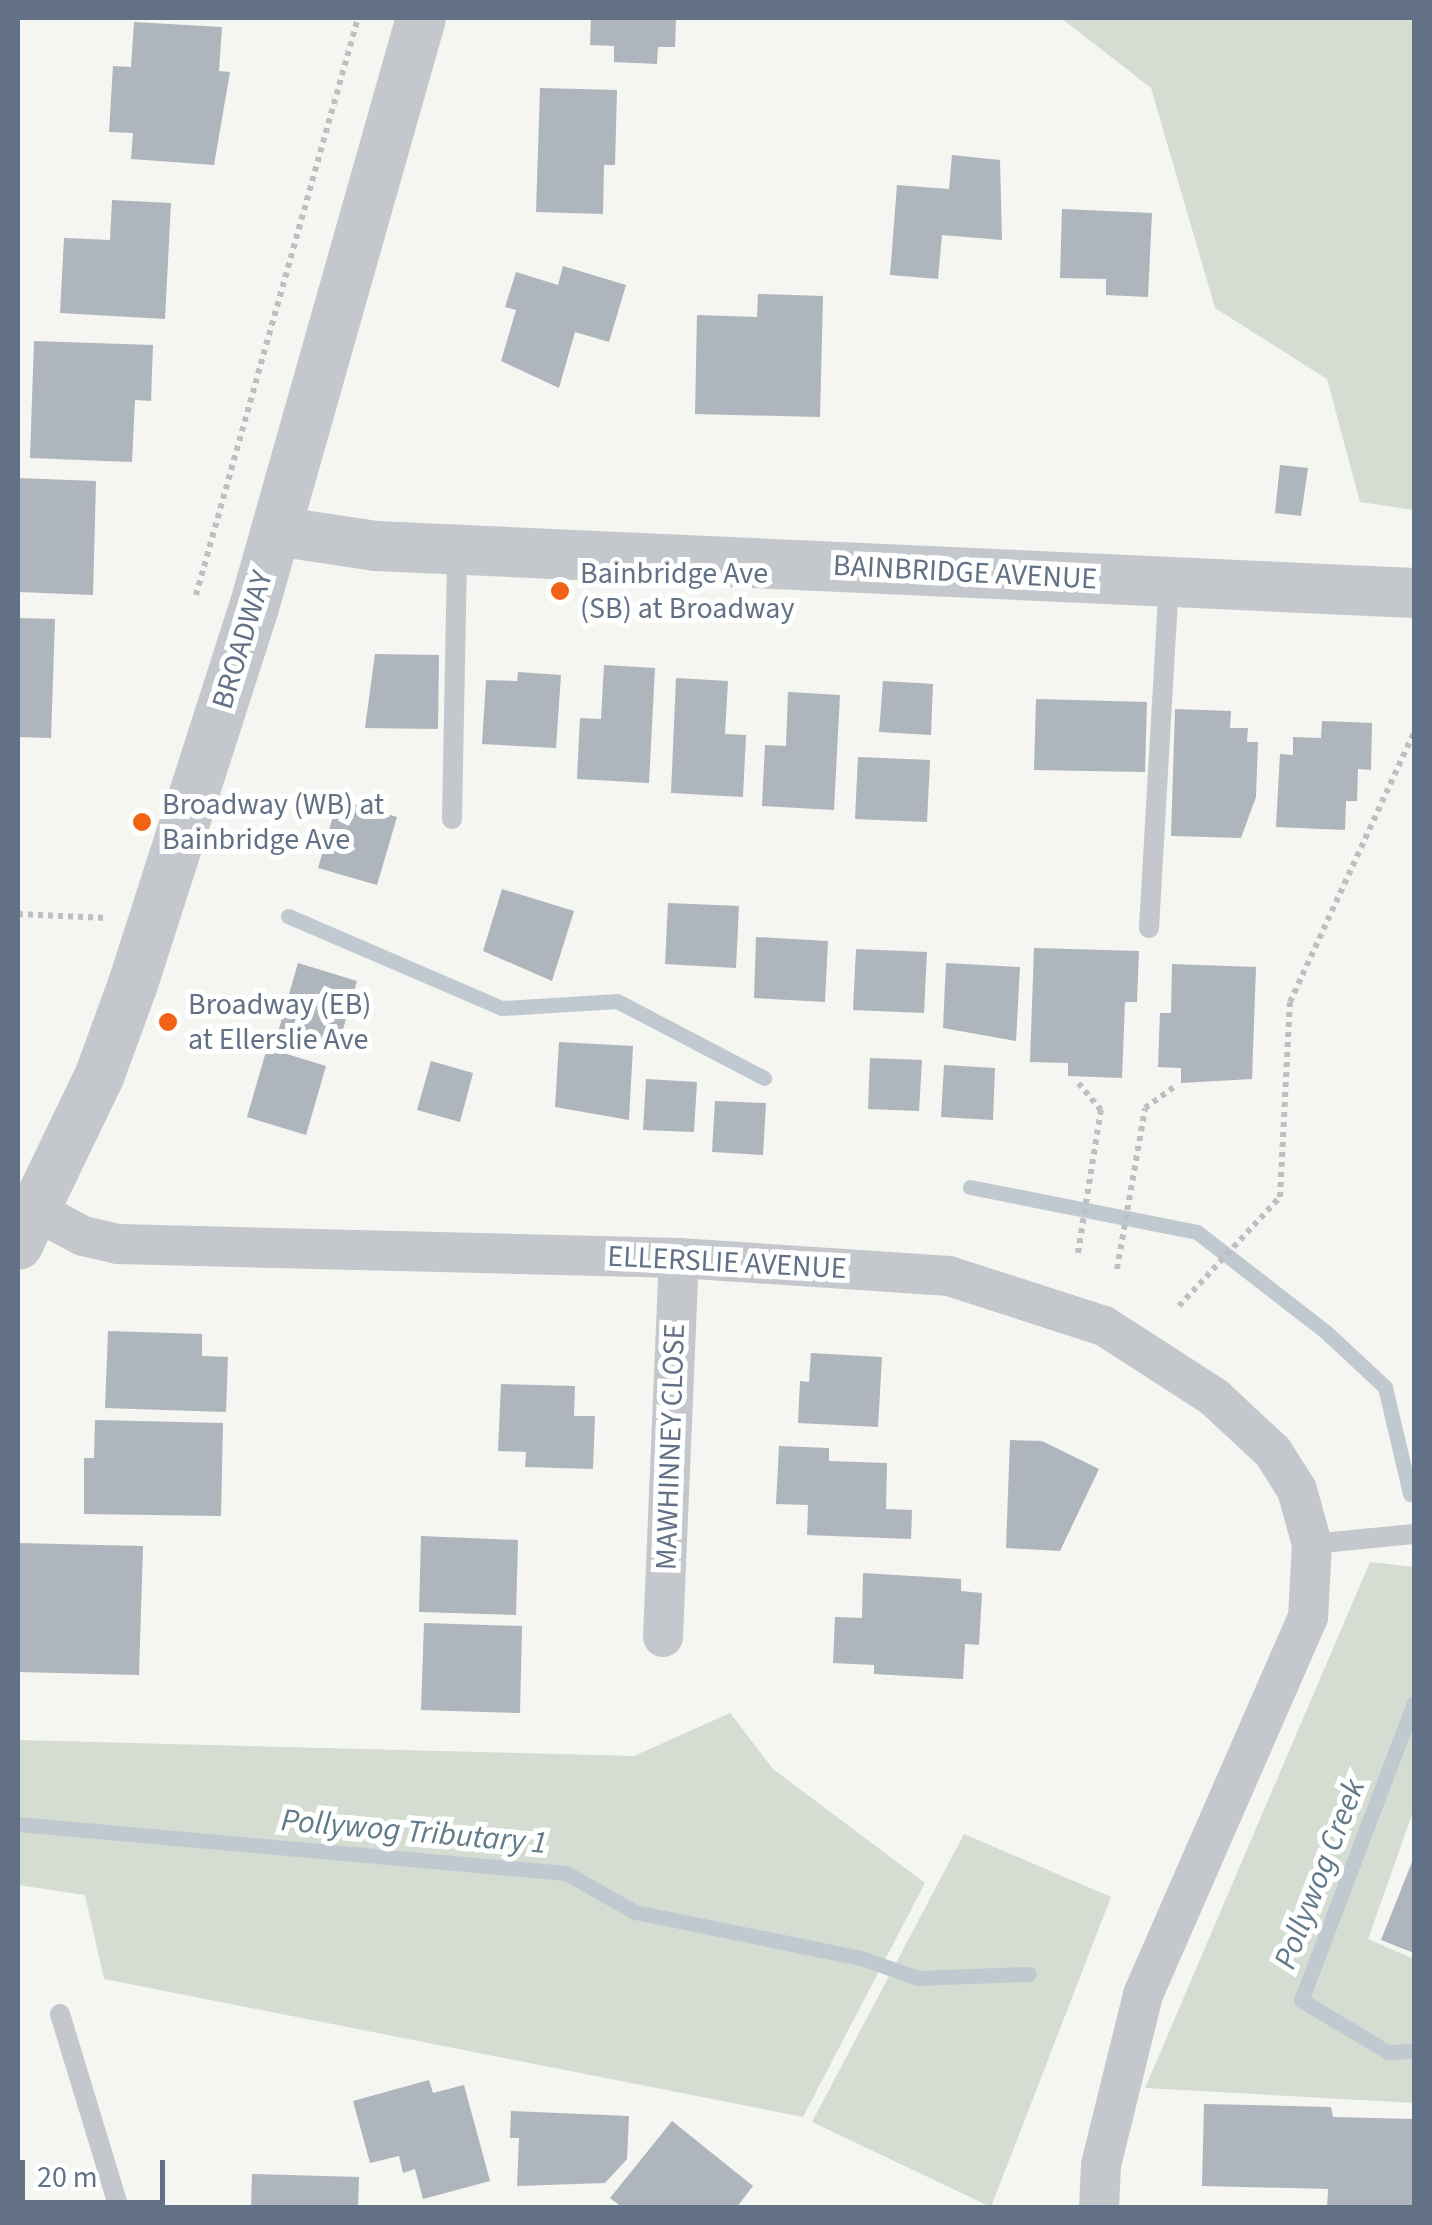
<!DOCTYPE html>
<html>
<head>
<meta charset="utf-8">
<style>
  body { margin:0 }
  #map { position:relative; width:1432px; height:2225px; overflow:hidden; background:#f5f5f1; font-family:"Source Sans 3",sans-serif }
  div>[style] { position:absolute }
  .green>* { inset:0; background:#d5ddd2 }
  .stream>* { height:15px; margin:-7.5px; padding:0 7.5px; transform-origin:7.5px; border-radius:7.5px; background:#c0c9d0 }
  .building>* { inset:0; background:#afb5bc }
  .path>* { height:6px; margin-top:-3px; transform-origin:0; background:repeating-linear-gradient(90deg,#bebfc2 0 5px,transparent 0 10px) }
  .service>* { height:20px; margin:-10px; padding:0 10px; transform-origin:10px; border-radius:10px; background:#c4c7cb }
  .minor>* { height:40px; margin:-20px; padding:0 20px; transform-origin:20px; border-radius:20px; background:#c4c7cb }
  .tertiary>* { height:50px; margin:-25px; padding:0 25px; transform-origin:25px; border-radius:25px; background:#c4c7cb }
  .dots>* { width:28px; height:28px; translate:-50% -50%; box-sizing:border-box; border:5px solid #fff; border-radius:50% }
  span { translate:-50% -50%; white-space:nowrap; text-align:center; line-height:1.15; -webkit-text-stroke:10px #fff; paint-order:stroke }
  .street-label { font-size:30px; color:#627185 }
  .poi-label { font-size:30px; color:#627185 }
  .left { translate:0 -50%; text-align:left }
  .water-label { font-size:32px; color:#627a89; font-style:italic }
  .frame { position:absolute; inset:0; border:20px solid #627185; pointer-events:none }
  .scale { position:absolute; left:20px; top:2160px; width:145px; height:45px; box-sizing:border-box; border:5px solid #627185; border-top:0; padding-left:12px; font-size:30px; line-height:35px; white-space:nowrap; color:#627185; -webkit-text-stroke:8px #fff; paint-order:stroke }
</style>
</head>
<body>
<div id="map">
  <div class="green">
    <div style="clip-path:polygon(1061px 18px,1414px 18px,1414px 510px,1360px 502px,1327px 379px,1215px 308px,1151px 88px)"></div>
    <div style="clip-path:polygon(1370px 1562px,1414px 1567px,1414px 1809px,1368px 1939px,1414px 1959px,1414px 2103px,1145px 2088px)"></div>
    <div style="clip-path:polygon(730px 1713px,773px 1769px,925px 1883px,803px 2117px,104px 1979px,85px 1895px,18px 1885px,18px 1740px,634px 1756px)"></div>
    <div style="clip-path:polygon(964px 1834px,1111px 1897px,991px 2207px,812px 2122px)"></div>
  </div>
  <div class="stream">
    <div style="left:288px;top:916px;width:233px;rotate:23.3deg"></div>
    <div style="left:502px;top:1008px;width:115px;rotate:-3.5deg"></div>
    <div style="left:617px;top:1001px;width:166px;rotate:27.6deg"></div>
    <div style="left:970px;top:1187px;width:231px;rotate:11.2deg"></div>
    <div style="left:1197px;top:1232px;width:163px;rotate:37.8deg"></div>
    <div style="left:1326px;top:1332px;width:81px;rotate:43deg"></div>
    <div style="left:1385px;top:1387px;width:110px;rotate:76.8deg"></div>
    <div style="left:1414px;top:1703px;width:318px;rotate:110.8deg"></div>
    <div style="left:1301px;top:2000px;width:101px;rotate:30.9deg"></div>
    <div style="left:1388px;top:2052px;width:26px;rotate:-2deg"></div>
    <div style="left:18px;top:1824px;width:550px;rotate:5.11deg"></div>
    <div style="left:566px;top:1873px;width:79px;rotate:29.5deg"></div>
    <div style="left:635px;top:1912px;width:231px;rotate:11.5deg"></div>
    <div style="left:861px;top:1958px;width:60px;rotate:19.3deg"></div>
    <div style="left:918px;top:1978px;width:111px;rotate:-2.1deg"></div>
  </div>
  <div class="building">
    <div style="clip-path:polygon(591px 18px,676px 18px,675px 47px,658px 47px,657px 64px,614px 62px,614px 46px,590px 45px)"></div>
    <div style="clip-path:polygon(134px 22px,222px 27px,219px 71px,230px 72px,214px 165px,131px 159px,133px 133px,109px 132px,113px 66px,131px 67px)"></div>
    <div style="clip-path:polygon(540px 88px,617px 90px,615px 165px,604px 165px,603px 214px,536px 212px)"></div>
    <div style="clip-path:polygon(952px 155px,1000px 160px,1002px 240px,942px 235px,938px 279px,890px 275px,897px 185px,949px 189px)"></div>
    <div style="clip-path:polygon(112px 200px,171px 203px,165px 319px,60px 313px,64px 238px,110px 240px)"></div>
    <div style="clip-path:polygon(1062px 209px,1152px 213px,1148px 297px,1106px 295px,1106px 279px,1060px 278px)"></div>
    <div style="clip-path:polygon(563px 266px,626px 285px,609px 342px,575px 332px,559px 388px,501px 361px,516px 310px,505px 307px,516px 272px,558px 285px)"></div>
    <div style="clip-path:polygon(758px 294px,823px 296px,820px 417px,695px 414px,697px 315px,757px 317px)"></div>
    <div style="clip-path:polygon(34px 341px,153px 345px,151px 401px,135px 400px,132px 462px,30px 458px)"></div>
    <div style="clip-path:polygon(1280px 465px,1308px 468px,1301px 516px,1275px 513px)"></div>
    <div style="clip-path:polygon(18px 478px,96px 481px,93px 595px,18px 592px)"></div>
    <div style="clip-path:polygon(18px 618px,55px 619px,51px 738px,18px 737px)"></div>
    <div style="clip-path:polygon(375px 654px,439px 655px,438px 729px,365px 728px)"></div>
    <div style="clip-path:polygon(604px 665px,655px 668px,649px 783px,577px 779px,580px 718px,601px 719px)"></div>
    <div style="clip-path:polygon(518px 672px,561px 675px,556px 748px,482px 744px,486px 680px,517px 681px)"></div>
    <div style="clip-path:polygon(676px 678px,728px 681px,725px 734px,746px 735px,743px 797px,671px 793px)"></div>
    <div style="clip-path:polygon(883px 681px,933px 684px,931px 735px,879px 732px)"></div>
    <div style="clip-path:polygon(788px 692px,840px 695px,834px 810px,762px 806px,765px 745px,786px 746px)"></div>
    <div style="clip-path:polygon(1036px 699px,1147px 702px,1145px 772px,1034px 770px)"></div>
    <div style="clip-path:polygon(1175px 709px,1231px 711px,1230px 728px,1248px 728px,1247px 742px,1258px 742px,1256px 797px,1241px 838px,1171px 836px)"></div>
    <div style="clip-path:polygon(1322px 721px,1372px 723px,1371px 770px,1358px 769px,1357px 801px,1346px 801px,1345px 830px,1276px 827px,1280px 754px,1293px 755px,1293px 737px,1321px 738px)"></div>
    <div style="clip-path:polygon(858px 757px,930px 760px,927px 822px,855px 819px)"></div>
    <div style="clip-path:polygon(338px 799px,397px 817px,377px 885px,318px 868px)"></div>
    <div style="clip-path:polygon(502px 889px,574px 911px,552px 981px,483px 951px)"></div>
    <div style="clip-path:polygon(668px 903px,739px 906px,736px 968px,665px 964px)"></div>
    <div style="clip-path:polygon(756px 937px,828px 941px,825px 1002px,754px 998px)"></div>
    <div style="clip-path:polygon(1034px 948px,1139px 951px,1137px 1002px,1125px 1002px,1122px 1078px,1068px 1076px,1068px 1063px,1030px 1062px)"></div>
    <div style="clip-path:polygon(856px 949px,927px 952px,924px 1013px,853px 1010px)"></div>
    <div style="clip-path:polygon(298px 963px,357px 981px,337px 1050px,278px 1032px)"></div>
    <div style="clip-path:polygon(946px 963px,1020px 967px,1016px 1041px,943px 1028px)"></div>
    <div style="clip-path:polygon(1172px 964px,1256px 967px,1252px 1079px,1181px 1083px,1181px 1068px,1158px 1067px,1160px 1013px,1171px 1013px)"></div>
    <div style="clip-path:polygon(559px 1042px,633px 1046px,629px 1120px,555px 1107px)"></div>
    <div style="clip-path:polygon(267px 1048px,326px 1066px,306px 1135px,247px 1117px)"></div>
    <div style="clip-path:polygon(870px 1058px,922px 1060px,919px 1111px,868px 1109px)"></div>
    <div style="clip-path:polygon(431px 1061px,473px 1073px,460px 1122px,417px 1110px)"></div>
    <div style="clip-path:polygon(944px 1065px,995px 1068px,993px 1120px,941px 1117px)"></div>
    <div style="clip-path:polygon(646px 1079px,697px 1082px,694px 1132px,643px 1130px)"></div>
    <div style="clip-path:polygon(715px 1101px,766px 1103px,763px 1155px,712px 1152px)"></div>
    <div style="clip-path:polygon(108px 1331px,202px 1334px,202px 1356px,228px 1357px,226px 1412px,105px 1408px)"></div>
    <div style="clip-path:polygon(811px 1353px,882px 1357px,878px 1427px,798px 1423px,800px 1381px,809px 1382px)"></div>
    <div style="clip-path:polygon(501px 1384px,575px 1386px,574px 1416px,595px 1416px,593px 1469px,525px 1467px,526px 1452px,498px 1451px)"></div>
    <div style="clip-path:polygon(95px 1420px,223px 1423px,221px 1516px,84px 1514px,84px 1458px,94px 1458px)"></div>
    <div style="clip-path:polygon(1010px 1440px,1042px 1441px,1099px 1469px,1060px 1551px,1006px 1548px)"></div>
    <div style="clip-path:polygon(779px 1446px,829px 1448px,829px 1461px,887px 1463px,886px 1509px,912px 1510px,911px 1539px,807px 1535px,808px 1505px,776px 1504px)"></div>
    <div style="clip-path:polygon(421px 1536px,518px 1540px,516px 1615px,419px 1612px)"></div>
    <div style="clip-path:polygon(18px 1543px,143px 1546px,139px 1675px,18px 1672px)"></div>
    <div style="clip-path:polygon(863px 1573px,961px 1579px,961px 1591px,982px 1593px,979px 1645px,965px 1644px,963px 1679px,874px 1674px,874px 1665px,833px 1663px,835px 1617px,862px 1618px)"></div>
    <div style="clip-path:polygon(424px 1623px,522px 1626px,520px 1713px,421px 1710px)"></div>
    <div style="clip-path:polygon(1414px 1857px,1414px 1953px,1381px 1940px)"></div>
    <div style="clip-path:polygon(429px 2080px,433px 2093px,464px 2085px,490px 2181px,423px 2199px,415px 2169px,403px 2173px,399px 2156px,370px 2163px,353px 2101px)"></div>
    <div style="clip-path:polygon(1204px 2104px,1331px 2107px,1333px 2117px,1414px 2119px,1414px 2208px,1327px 2208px,1328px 2189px,1202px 2186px)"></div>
    <div style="clip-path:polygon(511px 2111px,629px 2116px,627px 2159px,605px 2183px,517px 2186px,519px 2138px,510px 2138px)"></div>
    <div style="clip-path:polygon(672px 2121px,753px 2186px,736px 2208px,623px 2208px,610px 2198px)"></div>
    <div style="clip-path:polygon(252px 2174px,359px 2177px,358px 2208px,251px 2208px)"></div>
  </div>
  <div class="path">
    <div style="left:196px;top:595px;width:599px;rotate:-74.32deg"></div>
    <div style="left:18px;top:914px;width:88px;rotate:2.6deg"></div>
    <div style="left:1078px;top:1253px;width:145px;rotate:-80.9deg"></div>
    <div style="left:1101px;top:1110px;width:35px;rotate:-130deg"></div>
    <div style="left:1117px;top:1269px;width:163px;rotate:-80.1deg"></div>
    <div style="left:1145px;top:1108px;width:39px;rotate:-36deg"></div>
    <div style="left:1179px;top:1306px;width:149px;rotate:-47.2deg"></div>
    <div style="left:1280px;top:1197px;width:195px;rotate:-87.1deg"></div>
    <div style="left:1290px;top:1002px;width:297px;rotate:-65.3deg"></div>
  </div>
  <div class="service">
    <div style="left:452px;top:819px;width:268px;rotate:-88.9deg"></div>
    <div style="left:1149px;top:928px;width:346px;rotate:-86.7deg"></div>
    <div style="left:1312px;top:1544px;width:102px;rotate:-5.6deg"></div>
    <div style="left:60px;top:2014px;width:203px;rotate:73.1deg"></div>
  </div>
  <div class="minor">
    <div style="left:36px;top:1211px;width:53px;rotate:28deg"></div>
    <div style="left:83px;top:1236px;width:36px;rotate:13deg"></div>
    <div style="left:118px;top:1244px;width:561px;rotate:1.43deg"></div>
    <div style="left:679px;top:1258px;width:271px;rotate:3.8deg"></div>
    <div style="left:949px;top:1276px;width:163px;rotate:17.9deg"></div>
    <div style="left:1104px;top:1326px;width:131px;rotate:32.8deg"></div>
    <div style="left:1214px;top:1397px;width:81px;rotate:43deg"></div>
    <div style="left:1273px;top:1452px;width:45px;rotate:57.7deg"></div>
    <div style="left:1297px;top:1490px;width:56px;rotate:74.5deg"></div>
    <div style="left:1312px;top:1544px;width:73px;rotate:93.1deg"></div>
    <div style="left:1308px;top:1617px;width:412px;rotate:113.6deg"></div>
    <div style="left:1143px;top:1995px;width:175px;rotate:103.9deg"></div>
    <div style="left:1101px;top:2165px;width:43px;rotate:92.7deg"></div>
    <div style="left:663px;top:1637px;width:379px;rotate:-87.6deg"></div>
  </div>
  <div class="tertiary">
    <div style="left:276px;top:531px;width:101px;rotate:8.5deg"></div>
    <div style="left:376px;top:546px;width:1039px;rotate:2.59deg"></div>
    <div style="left:18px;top:1245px;width:187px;rotate:-64.3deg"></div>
    <div style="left:99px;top:1077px;width:99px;rotate:-69.9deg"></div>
    <div style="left:133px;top:984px;width:392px;rotate:-72.2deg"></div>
    <div style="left:253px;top:611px;width:616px;rotate:-74.18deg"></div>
  </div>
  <div class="dots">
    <div style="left:560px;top:591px;background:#f16215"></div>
    <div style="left:142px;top:822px;background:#f16215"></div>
    <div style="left:168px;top:1022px;background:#f16215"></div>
  </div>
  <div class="street-label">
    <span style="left:965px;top:573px;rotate:3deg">BAINBRIDGE AVENUE</span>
    <span style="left:243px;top:640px;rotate:-73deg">BROADWAY</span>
    <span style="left:727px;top:1263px;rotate:3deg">ELLERSLIE AVENUE</span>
    <span style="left:671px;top:1447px;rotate:-88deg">MAWHINNEY CLOSE</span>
  </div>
  <div class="poi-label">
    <span class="left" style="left:580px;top:591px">Bainbridge Ave<br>(SB) at Broadway</span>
    <span class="left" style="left:162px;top:822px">Broadway (WB) at<br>Bainbridge Ave</span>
    <span class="left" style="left:188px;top:1022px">Broadway (EB)<br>at Ellerslie Ave</span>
  </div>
  <div class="water-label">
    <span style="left:414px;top:1832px;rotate:5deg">Pollywog Tributary 1</span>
    <span style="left:1320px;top:1874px;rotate:-69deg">Pollywog Creek</span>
  </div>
  <div class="frame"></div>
  <div class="scale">20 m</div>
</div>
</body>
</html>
